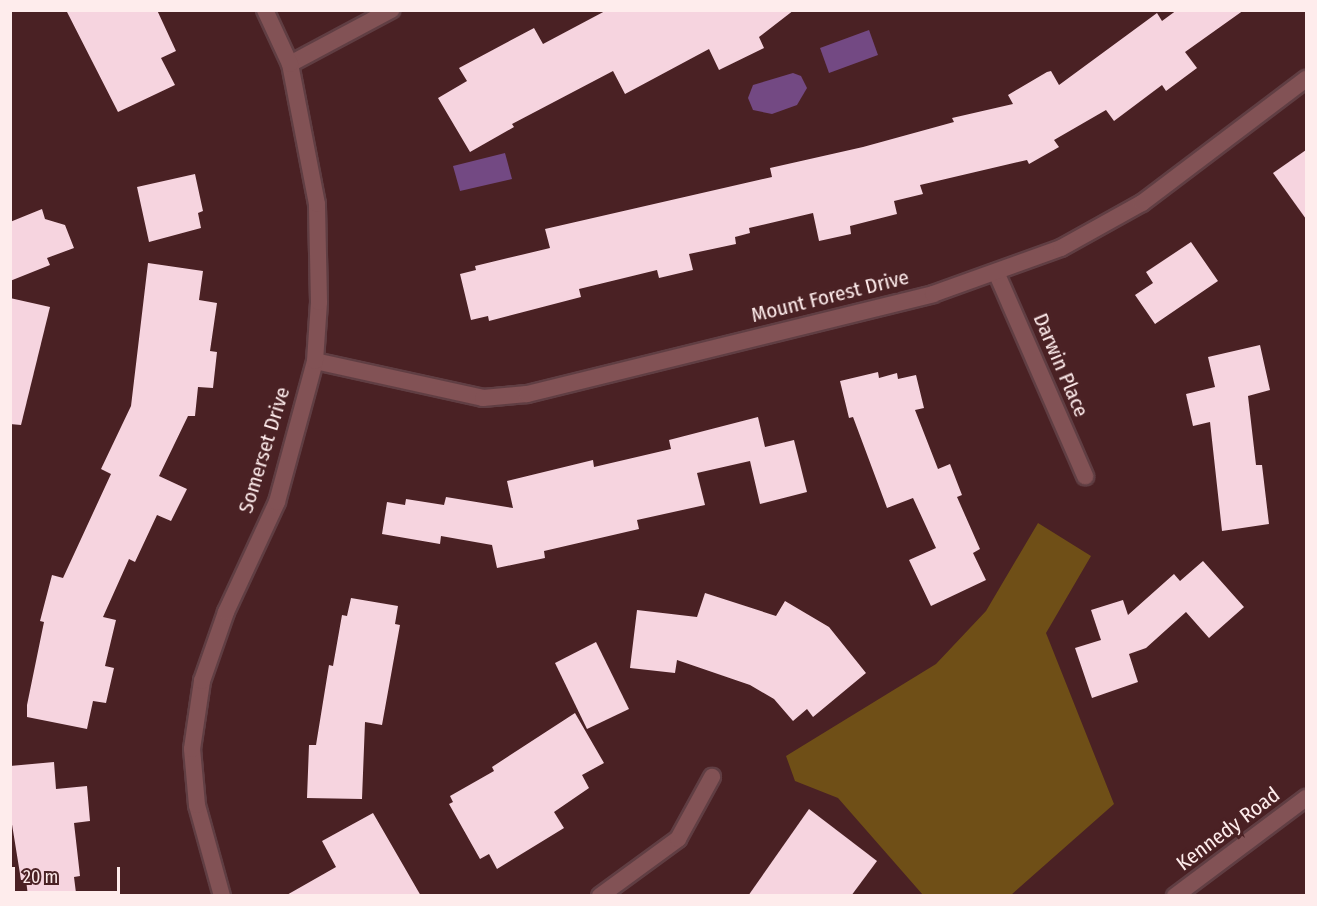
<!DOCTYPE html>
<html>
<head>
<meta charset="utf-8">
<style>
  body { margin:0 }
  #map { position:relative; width:1317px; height:906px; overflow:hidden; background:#4a2124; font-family:"Fira Sans Condensed",sans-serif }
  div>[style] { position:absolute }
  .green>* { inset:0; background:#6f4f17 }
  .water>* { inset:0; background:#734983 }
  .building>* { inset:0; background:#f6d4df }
  .roads { filter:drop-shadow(2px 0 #603e43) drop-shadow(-2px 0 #603e43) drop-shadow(0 2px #603e43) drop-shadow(0 -2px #603e43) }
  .minor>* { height:16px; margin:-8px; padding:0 8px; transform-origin:8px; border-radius:8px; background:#825255 }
  .tertiary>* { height:16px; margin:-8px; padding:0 8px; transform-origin:8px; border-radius:8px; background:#825255 }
  .secondary>* { height:16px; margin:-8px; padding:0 8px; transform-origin:8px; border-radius:8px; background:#825255 }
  span { translate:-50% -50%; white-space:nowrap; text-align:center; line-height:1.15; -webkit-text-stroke:6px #4a2124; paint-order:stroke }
  .street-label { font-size:21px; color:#feecec }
  .frame { position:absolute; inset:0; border:12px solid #feecec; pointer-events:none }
  .scale { position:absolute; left:12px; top:867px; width:108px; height:27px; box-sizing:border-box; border:3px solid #feecec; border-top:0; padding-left:8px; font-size:18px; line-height:21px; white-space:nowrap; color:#feecec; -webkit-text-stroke:4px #4a2124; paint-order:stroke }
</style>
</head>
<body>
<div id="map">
  <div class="green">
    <div style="clip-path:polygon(1038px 523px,1091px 556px,1046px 633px,1114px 804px,1011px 895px,923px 895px,838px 798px,795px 781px,786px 756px,936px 664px,986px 611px)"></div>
  </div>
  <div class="water">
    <div style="clip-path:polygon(869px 30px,878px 55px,829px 73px,820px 48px)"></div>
    <div style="clip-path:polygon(793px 73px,801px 76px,807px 88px,797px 105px,772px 114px,753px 110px,748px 98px,753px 85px)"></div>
    <div style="clip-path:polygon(505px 153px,512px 179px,460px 191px,453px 166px)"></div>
  </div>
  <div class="building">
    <div style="clip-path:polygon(66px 10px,157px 10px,176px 51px,161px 58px,175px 85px,118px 112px)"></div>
    <div style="clip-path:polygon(607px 10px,794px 10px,759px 37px,764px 48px,719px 70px,709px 49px,625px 94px,613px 71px,512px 124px,514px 127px,470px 152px,438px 98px,467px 81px,459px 68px,534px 28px,543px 44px)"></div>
    <div style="clip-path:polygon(1177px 10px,1244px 10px,1185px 52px,1197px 68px,1166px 91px,1162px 85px,1114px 121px,1106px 110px,1054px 140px,1059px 147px,1029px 164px,1027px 160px,920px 185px,923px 194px,894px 201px,897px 214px,850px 226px,851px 234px,819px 241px,813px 213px,749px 228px,750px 233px,735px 237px,736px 244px,689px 254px,693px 270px,659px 278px,657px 270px,579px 289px,581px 297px,489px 321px,488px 316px,471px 320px,460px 274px,476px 270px,475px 266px,550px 248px,545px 229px,772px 177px,770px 168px,863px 147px,954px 122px,952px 118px,1013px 104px,1008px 95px,1047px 72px,1051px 71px,1059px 85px,1157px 13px,1162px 21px)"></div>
    <div style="clip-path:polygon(1306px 150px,1306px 219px,1273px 173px)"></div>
    <div style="clip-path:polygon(195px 174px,203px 211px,198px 213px,201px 228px,149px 242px,137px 187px)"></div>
    <div style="clip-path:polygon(42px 209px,45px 219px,65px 225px,74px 248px,47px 258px,50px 265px,10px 281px,10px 222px)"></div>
    <div style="clip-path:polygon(1191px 242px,1218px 281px,1155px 324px,1135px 295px,1153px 283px,1146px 272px)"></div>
    <div style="clip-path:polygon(148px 263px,203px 271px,199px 300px,217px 303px,210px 351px,217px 352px,213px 388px,198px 387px,195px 416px,188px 416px,159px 476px,187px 489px,171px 521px,157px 515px,135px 562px,129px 559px,103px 617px,116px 620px,105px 666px,114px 668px,106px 703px,93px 701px,87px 729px,27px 717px,27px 705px,44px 622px,40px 621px,52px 575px,63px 578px,111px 474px,101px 469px,131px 406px)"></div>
    <div style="clip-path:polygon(10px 298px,50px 307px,21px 425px,10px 424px)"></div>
    <div style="clip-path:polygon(1260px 345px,1270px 390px,1248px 396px,1256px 465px,1262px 465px,1269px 524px,1222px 531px,1210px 422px,1193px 426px,1186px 394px,1215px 387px,1208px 357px)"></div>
    <div style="clip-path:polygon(878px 372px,879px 378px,897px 373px,898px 379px,916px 375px,924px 408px,915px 410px,938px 469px,950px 464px,962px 495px,957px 497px,980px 549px,973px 553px,986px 580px,931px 606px,909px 560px,936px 548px,913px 498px,887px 508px,853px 417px,849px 418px,840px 381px)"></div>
    <div style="clip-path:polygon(758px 417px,765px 447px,794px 440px,807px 492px,760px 504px,750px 461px,697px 473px,705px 505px,637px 520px,639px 529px,544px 551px,545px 558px,497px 568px,492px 545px,441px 536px,440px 544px,382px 534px,387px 502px,405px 505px,406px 499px,444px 505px,446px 497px,513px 508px,507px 481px,593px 460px,594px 467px,671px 449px,669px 440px)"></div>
    <div style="clip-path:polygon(1203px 561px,1244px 607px,1209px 638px,1186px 612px,1146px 648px,1129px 654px,1138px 682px,1092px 698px,1075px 648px,1101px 640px,1091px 610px,1123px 600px,1128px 615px,1174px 574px,1180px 581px)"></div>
    <div style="clip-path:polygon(705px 593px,776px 616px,785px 601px,829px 627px,866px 673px,813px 717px,807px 709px,793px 721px,774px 699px,750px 685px,677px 660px,675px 673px,630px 668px,637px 610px,697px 617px)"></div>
    <div style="clip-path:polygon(351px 598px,398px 606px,395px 624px,400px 625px,382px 725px,365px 722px,362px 799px,307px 798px,309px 745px,316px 745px,329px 665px,333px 666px,342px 615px,347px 616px)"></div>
    <div style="clip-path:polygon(596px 642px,629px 709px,587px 729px,555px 663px)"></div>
    <div style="clip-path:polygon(575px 713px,604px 763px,582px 775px,589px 788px,554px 812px,564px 828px,497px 869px,489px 854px,480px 859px,449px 804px,453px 802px,450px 796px,494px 771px,492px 767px)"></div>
    <div style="clip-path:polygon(54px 762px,56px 789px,87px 786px,90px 821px,74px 823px,80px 876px,74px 877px,76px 893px,28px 896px,26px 880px,21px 880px,10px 812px,10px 766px)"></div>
    <div style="clip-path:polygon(809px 809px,877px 861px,851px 896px,748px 896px)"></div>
    <div style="clip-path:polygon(373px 813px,421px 896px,285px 896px,336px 867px,322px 841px)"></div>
  </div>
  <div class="roads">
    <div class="minor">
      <div style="left:290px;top:64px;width:115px;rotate:-28.1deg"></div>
      <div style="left:996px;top:272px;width:223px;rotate:66.4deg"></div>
      <div style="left:315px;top:361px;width:172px;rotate:12.4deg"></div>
      <div style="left:483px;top:398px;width:44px;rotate:-5.2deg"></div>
      <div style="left:527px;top:394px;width:418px;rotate:-13.8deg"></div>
      <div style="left:933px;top:294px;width:136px;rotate:-19.8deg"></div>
      <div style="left:1061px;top:248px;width:93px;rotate:-29.1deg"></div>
      <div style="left:1142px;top:203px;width:206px;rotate:-37.1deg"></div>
      <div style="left:600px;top:896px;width:97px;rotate:-36.2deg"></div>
      <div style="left:678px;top:839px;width:71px;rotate:-61.3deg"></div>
    </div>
    <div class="tertiary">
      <div style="left:222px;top:896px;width:94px;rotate:-105.4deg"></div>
      <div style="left:197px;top:805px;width:56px;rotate:-95.1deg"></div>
      <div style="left:192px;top:749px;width:69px;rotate:-81.6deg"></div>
      <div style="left:202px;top:681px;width:73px;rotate:-70.8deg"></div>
      <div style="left:226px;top:612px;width:121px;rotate:-65.1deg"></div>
      <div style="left:277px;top:502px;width:146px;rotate:-74.9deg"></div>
      <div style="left:315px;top:361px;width:59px;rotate:-86.1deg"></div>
      <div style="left:319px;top:302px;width:98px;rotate:-91.2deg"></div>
      <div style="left:317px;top:204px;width:143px;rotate:-100.9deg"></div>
      <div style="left:290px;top:64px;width:60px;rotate:-114.8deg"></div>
    </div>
    <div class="secondary">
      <div style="left:1175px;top:896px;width:164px;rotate:-36.8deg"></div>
    </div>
  </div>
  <div class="street-label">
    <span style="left:830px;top:296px;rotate:-14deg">Mount Forest Drive</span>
    <span style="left:1061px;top:365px;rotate:67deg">Darwin Place</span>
    <span style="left:264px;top:450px;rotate:-73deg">Somerset Drive</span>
    <span style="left:1228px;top:829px;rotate:-37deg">Kennedy Road</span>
  </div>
  <div class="frame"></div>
  <div class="scale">20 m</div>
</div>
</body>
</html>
